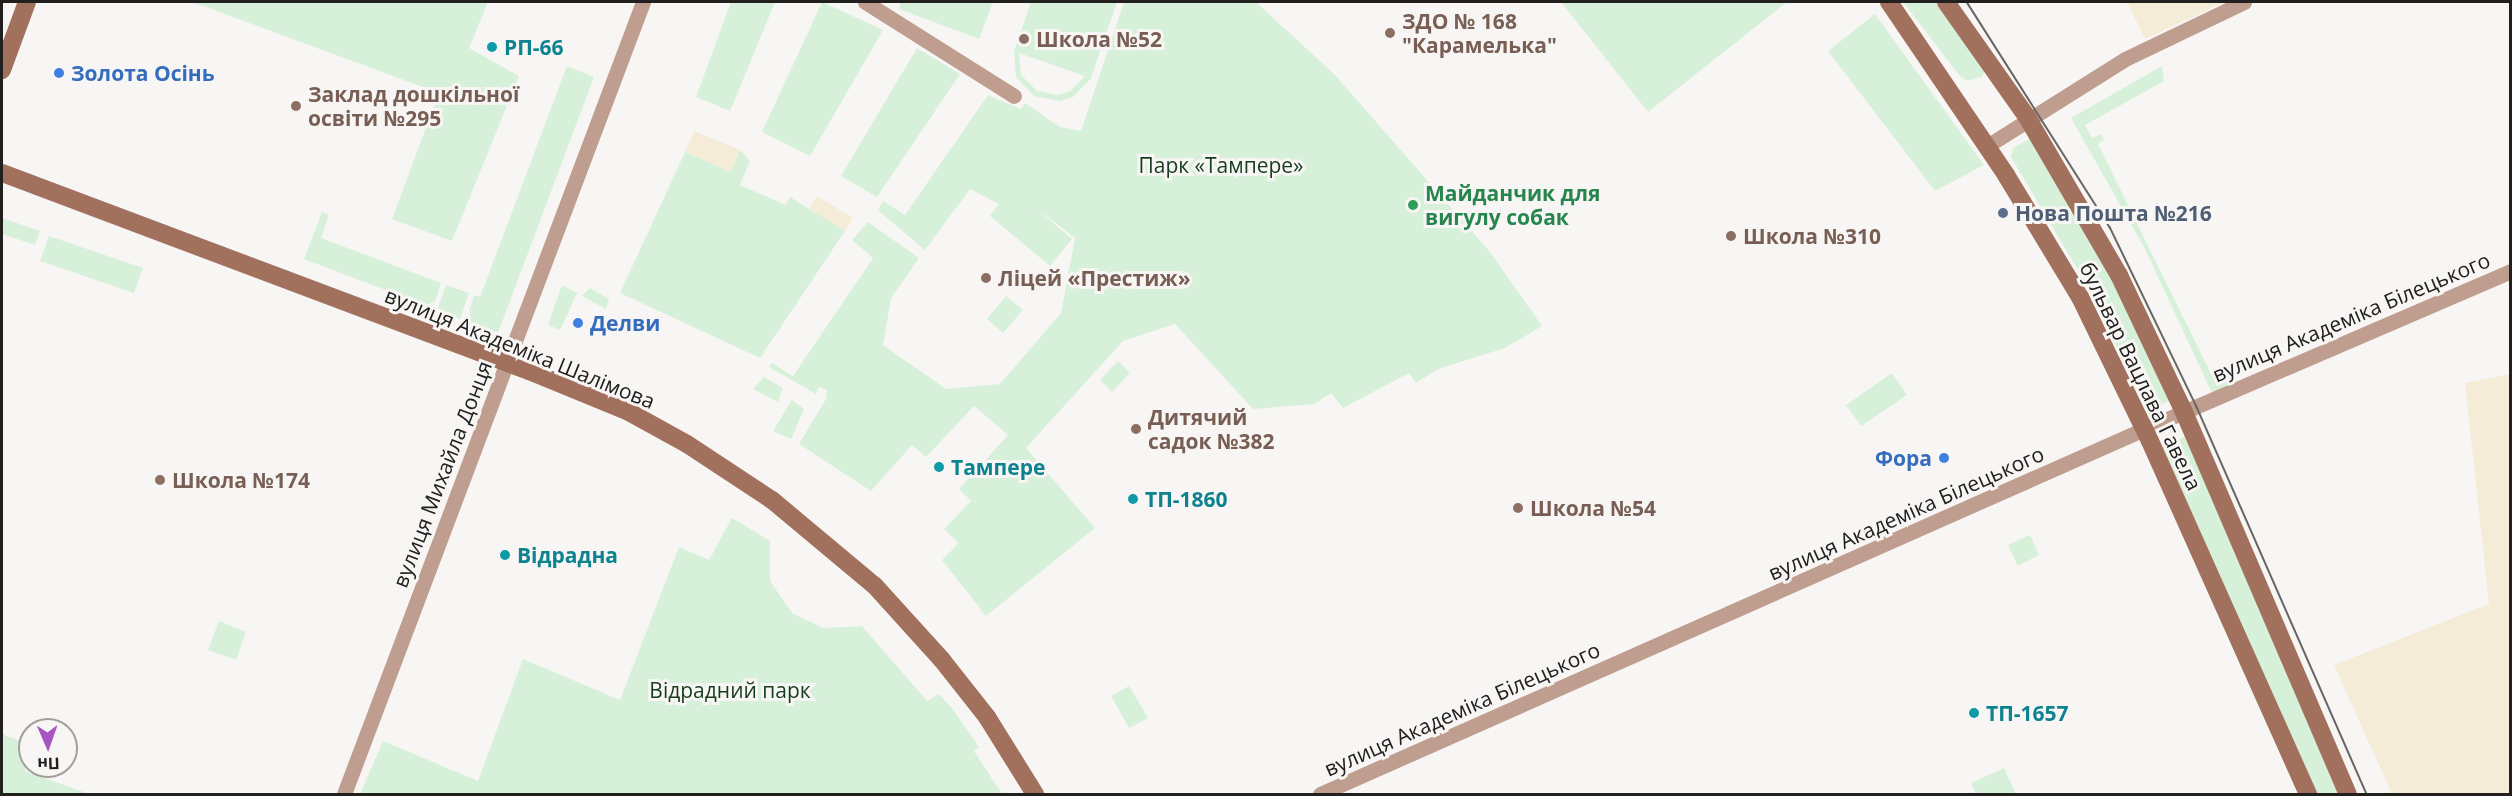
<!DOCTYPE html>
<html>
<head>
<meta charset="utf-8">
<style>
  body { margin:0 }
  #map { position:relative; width:2512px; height:796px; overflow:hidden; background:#f8f6f4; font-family:"Open Sans",sans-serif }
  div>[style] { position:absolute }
  .industrial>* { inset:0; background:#f5ecd7 }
  .green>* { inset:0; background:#d7f0d9 }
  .street>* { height:15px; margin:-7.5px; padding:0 7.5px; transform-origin:7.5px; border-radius:7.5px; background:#bf9d8f }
  .secondary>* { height:18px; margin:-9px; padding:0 9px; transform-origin:9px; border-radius:9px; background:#a1715d }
  .tram>* { height:1.5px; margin:-0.75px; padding:0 0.75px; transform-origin:0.75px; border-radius:0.75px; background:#686665 }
  .dots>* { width:16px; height:16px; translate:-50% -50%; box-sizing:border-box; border:3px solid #f8f6f4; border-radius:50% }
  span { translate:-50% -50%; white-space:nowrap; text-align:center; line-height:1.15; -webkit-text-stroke:6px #f8f6f4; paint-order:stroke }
  .education-label { font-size:21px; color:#785e54; font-weight:700 }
  .left { translate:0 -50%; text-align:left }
  .culture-label { font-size:21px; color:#0d838f; font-weight:700 }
  .shop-label { font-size:21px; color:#366cbe; font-weight:700 }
  .right { translate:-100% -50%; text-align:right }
  .park-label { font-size:21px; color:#153c1c }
  .leisure-label { font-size:21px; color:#27864d; font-weight:700 }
  .service-label { font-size:21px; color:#4e5e75; font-weight:700 }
  .street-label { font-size:21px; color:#21201f }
  .frame { position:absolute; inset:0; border:3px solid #21201f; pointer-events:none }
  .north { position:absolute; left:18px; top:718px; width:60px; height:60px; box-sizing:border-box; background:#f8f6f4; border:2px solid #a2a09f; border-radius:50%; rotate:178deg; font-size:16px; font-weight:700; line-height:24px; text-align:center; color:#21201f }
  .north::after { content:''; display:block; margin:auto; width:21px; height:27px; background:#a855c4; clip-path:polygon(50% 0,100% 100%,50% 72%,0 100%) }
</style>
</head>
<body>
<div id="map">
  <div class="industrial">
    <div style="clip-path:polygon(2127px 2px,2225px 2px,2145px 39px)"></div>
    <div style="clip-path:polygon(694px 131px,740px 150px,731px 172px,685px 152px)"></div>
    <div style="clip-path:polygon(817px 196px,853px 218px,845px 231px,809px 209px)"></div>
    <div style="clip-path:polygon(2510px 374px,2510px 794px,2392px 794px,2334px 665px,2489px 604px,2465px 383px)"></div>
  </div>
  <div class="green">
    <div style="clip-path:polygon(192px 2px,488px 2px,469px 48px,519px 76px,452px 241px,392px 219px,439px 93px)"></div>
    <div style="clip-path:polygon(731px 2px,775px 2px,730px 111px,696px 97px)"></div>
    <div style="clip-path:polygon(822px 2px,883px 30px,810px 156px,762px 132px)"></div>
    <div style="clip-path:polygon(901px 2px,993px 2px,979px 39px,899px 9px)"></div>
    <div style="clip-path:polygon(evenodd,1031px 2px,1117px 2px,1091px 78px,1073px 97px,1060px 101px,1034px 96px,1016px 77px,1014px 51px,1031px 2px,1019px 53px,1085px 76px,1070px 91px,1059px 95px,1037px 91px,1021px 75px,1019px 53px)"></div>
    <div style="clip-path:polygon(1124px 2px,1256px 2px,1335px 75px,1490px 252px,1542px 326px,1505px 348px,1438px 369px,1416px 383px,1409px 373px,1343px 408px,1331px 393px,1314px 404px,1253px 409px,1175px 324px,1123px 341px,1026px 448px,1095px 528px,986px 616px,942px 560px,959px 543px,944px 529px,971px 501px,959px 489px,1008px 435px,974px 406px,926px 457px,912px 445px,871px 491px,799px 444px,826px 399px,827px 390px,819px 387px,816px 394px,769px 367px,772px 363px,793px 376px,873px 258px,852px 240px,868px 222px,919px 258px,891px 298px,883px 345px,946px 389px,1000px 384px,1061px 313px,1075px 238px,1036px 208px,1072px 239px,1050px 266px,990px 216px,999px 204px,970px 189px,925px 250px,878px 210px,883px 201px,905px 215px,988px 95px,1021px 109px,1025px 103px,1060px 127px,1081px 131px)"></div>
    <div style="clip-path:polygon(1561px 2px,1787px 2px,1648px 112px)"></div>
    <div style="clip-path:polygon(1903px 2px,1942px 2px,1986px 68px,1982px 77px,1967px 81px,1959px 75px)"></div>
    <div style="clip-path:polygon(1875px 14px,1984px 165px,1935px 191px,1828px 51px)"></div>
    <div style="clip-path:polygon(917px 48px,960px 74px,877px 197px,841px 176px)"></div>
    <div style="clip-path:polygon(567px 66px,594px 77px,498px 333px,466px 321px,474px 295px,480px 297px)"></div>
    <div style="clip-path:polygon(2162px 66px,2164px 81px,2085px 125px,2092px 138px,2101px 134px,2104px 140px,2098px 144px,2215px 382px,2228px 378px,2232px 385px,2212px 393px,2145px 249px,2071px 118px)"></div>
    <div style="clip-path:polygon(2029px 139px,2036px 143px,2112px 278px,2171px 400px,2146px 411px,2091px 292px,2011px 157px,2013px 148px)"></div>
    <div style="clip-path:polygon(740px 150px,750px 161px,740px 185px,786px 205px,790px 197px,845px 231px,760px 358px,620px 293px,685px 152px,731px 172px)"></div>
    <div style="clip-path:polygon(322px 212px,329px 215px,321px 238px,441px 283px,433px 308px,304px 259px)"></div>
    <div style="clip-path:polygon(2px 218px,40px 231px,35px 245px,2px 234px)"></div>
    <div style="clip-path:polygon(49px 236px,143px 268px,134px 293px,40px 261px)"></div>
    <div style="clip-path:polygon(446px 285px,469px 293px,460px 319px,437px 310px)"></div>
    <div style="clip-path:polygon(562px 285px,577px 293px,560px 330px,548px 325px)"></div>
    <div style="clip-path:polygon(590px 288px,609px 299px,606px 309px,582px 296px)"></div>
    <div style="clip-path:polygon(1006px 296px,1023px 310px,1003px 333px,987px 319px)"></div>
    <div style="clip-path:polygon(1118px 361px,1130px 373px,1112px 392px,1100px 380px)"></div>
    <div style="clip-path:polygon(1892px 373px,1907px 395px,1861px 426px,1846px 405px)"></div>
    <div style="clip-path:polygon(764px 377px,783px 388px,778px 402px,753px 389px)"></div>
    <div style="clip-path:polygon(792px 400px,804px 409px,791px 439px,773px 431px)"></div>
    <div style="clip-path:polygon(2185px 437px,2344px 794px,2316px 794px,2162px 446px)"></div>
    <div style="clip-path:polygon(732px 518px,770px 541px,770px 581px,793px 614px,824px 628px,862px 626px,927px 701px,939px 694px,952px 708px,979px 747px,974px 751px,1002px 794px,360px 794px,383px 741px,478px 781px,523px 659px,620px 700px,679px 547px,709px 560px)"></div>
    <div style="clip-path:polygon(2030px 535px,2039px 555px,2018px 566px,2008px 545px)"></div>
    <div style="clip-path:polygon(219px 621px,246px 632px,236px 660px,208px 650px)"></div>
    <div style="clip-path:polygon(1129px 686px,1148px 718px,1129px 728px,1111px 696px)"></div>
    <div style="clip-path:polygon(2px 734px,30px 745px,25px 771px,89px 794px,2px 794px)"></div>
    <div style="clip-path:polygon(2004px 768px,2016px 794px,1976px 794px,1971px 783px)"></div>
  </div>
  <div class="street">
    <div style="left:865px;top:2px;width:176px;rotate:32.2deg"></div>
    <div style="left:1987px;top:146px;width:163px;rotate:-32.2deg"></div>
    <div style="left:2125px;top:59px;width:132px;rotate:-25.6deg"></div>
    <div style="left:344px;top:794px;width:847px;rotate:-69.32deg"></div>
    <div style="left:1320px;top:794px;width:901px;rotate:-23.89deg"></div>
    <div style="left:2144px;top:429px;width:399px;rotate:-23.3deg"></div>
  </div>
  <div class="secondary">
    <div style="left:1889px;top:2px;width:209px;rotate:55.9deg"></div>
    <div style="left:2006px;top:175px;width:143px;rotate:58.8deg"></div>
    <div style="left:2080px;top:297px;width:160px;rotate:64.1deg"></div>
    <div style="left:2150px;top:441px;width:387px;rotate:65.9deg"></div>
    <div style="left:1946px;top:2px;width:141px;rotate:54.8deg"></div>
    <div style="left:2027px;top:117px;width:183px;rotate:59.8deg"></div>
    <div style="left:2119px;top:275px;width:152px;rotate:64.6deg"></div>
    <div style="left:2184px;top:412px;width:416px;rotate:66.8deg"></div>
    <div style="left:2px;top:70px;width:72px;rotate:-69.8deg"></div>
    <div style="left:2px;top:173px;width:563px;rotate:20.59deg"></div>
    <div style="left:529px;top:371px;width:108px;rotate:22.3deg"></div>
    <div style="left:629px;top:412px;width:66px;rotate:28.9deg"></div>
    <div style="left:687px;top:444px;width:102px;rotate:33.4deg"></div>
    <div style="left:772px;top:500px;width:134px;rotate:39.9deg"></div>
    <div style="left:875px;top:586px;width:100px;rotate:47.8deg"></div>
    <div style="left:942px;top:660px;width:73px;rotate:51.7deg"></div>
    <div style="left:987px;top:717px;width:91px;rotate:58.1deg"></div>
  </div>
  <div class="tram">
    <div style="left:1967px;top:2px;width:267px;rotate:57.6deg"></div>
    <div style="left:2110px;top:227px;width:200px;rotate:64.2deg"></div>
    <div style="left:2197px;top:407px;width:423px;rotate:66.3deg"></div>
  </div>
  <div class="dots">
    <div style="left:1390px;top:33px;background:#8d6e63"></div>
    <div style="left:1024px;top:39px;background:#8d6e63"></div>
    <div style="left:492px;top:47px;background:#0f9aa8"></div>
    <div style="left:59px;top:73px;background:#3f7fe0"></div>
    <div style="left:296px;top:106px;background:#8d6e63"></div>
    <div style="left:1413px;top:205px;background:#2e9e5b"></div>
    <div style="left:2003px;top:213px;background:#5c6f8a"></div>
    <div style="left:1731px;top:236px;background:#8d6e63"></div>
    <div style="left:986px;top:278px;background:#8d6e63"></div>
    <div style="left:578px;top:323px;background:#3f7fe0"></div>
    <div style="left:1136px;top:429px;background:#8d6e63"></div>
    <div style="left:1944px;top:458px;background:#3f7fe0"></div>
    <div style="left:939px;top:467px;background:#0f9aa8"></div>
    <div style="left:160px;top:480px;background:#8d6e63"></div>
    <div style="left:1133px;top:499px;background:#0f9aa8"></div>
    <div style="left:1518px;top:508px;background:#8d6e63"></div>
    <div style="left:505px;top:555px;background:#0f9aa8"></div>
    <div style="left:1974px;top:713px;background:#0f9aa8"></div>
  </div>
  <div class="education-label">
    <span class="left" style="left:1402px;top:33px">ЗДО № 168<br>"Карамелька"</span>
    <span class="left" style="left:1036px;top:39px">Школа №52</span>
    <span class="left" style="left:308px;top:106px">Заклад дошкільної<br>освіти №295</span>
    <span class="left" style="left:1743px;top:236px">Школа №310</span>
    <span class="left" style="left:998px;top:278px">Ліцей «Престиж»</span>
    <span class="left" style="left:1148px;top:429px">Дитячий<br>садок №382</span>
    <span class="left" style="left:172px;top:480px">Школа №174</span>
    <span class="left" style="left:1530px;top:508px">Школа №54</span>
  </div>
  <div class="culture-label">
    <span class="left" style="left:504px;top:47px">РП-66</span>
    <span class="left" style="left:951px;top:467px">Тампере</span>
    <span class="left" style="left:1145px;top:499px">ТП-1860</span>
    <span class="left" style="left:517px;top:555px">Відрадна</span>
    <span class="left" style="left:1986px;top:713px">ТП-1657</span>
  </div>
  <div class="shop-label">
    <span class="left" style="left:71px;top:73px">Золота Осінь</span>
    <span class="left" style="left:590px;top:323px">Делви</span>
    <span class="right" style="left:1932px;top:458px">Фора</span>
  </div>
  <div class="park-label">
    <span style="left:1221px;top:165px">Парк «Тампере»</span>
    <span style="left:730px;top:690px">Відрадний парк</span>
  </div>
  <div class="leisure-label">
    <span class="left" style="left:1425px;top:205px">Майданчик для<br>вигулу собак</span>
  </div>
  <div class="service-label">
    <span class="left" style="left:2015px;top:213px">Нова Пошта №216</span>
  </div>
  <div class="street-label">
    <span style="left:2351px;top:317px;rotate:-23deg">вулиця Академіка Білецького</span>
    <span style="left:520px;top:348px;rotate:22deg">вулиця Академіка Шалімова</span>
    <span style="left:2141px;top:376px;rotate:64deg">бульвар Вацлава Гавела</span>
    <span style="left:442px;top:474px;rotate:-69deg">вулиця Михайла Донця</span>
    <span style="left:1906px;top:513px;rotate:-24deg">вулиця Академіка Білецького</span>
    <span style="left:1462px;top:709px;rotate:-24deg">вулиця Академіка Білецького</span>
  </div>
  <div class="frame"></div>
  <div class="north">Пн</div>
</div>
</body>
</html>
